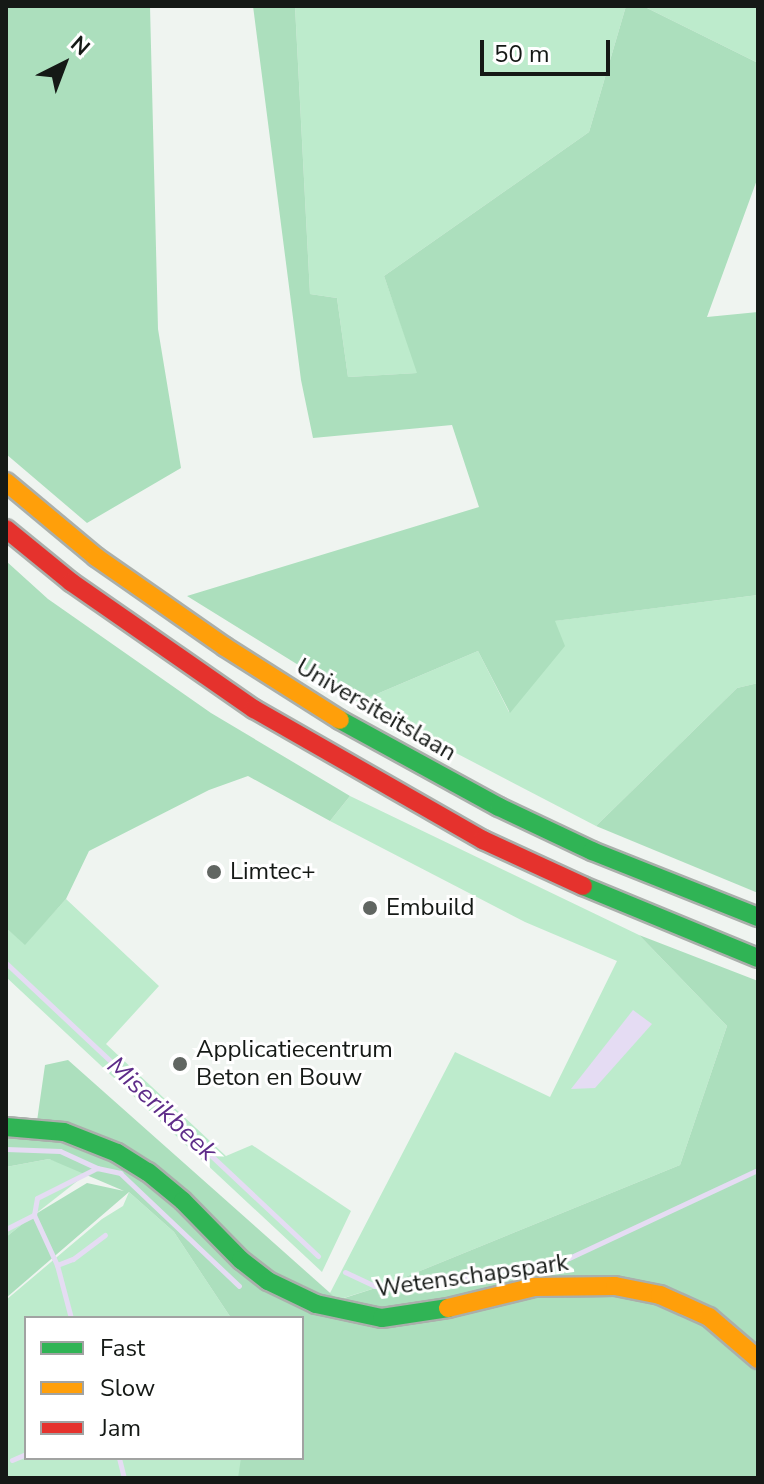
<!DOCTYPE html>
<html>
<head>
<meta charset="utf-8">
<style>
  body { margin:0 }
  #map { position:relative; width:764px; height:1484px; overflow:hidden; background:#eff4f0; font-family:"Nunito Sans",sans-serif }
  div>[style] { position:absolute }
  .green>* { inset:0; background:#bdebcc }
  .forest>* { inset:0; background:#acdfbd }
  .water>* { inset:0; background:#e5dcf3 }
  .stream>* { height:5px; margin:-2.5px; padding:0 2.5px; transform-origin:2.5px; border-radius:2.5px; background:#e5dcf3 }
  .roads { filter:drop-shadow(2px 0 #aaafab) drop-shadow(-2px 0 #aaafab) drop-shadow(0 2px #aaafab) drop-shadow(0 -2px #aaafab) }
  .fast>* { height:18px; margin:-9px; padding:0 9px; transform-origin:9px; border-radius:9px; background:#30b455 }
  .slow>* { height:18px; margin:-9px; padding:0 9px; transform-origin:9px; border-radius:9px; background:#ff9f0a }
  .jam>* { height:18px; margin:-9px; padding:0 9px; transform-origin:9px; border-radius:9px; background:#e5322d }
  .dots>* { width:22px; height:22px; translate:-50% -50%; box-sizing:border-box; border:4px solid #fff; border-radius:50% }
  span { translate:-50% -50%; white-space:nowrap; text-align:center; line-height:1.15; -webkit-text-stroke:6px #fff; paint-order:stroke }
  .street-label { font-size:24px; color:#151916 }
  .poi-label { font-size:24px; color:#151916 }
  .left { translate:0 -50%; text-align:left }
  .water-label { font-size:26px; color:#5e2c89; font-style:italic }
  .frame { position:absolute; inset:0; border:8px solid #151916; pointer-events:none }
  .legend { position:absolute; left:24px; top:1316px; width:280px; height:144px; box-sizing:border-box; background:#fff; border:2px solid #a1a3a2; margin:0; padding:10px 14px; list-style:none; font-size:24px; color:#151916 }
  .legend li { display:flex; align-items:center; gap:16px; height:40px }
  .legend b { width:40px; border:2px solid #a1a3a2 }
  .north { position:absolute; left:24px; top:24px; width:80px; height:80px; -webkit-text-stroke:6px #fff; paint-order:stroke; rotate:42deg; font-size:22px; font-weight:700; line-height:32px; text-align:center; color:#151916 }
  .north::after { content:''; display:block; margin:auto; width:28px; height:36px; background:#151916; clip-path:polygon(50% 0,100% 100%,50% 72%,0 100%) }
  .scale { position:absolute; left:480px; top:40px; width:130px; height:36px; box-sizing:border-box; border:4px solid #151916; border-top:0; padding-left:10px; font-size:24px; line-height:28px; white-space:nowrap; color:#151916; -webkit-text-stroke:6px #fff; paint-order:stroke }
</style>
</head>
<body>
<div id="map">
  <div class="green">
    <div style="clip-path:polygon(295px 6px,626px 6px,589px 132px,384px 276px,418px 373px,348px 377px,337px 298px,310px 294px)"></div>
    <div style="clip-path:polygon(643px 6px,758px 6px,758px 63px)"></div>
    <div style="clip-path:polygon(758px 595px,758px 683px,737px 688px,596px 826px,358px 702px,478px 651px,509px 712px,554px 621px)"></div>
    <div style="clip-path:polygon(350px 796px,639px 935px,727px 1026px,680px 1165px,388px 1284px,337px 1300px,330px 1293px,455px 1052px,550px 1097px,617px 961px,525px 922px,330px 821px)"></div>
    <div style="clip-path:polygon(66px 899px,159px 986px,106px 1044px,226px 1156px,252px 1145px,351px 1211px,322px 1272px,6px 977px,6px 928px,25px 944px)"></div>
    <div style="clip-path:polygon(49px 1159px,89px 1172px,6px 1237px,6px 1167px)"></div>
    <div style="clip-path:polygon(129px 1192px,174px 1232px,231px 1318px,26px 1318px,26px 1458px,253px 1458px,255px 1478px,6px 1478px,6px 1300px,102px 1219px,123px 1206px)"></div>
  </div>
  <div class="forest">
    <div style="clip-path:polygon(6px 6px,150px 6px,158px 329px,181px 468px,87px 523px,6px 454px)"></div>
    <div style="clip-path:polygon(253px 6px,295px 6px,310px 294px,337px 298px,348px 377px,417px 373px,384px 276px,589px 132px,626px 6px,643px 6px,758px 63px,758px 177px,707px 317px,758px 312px,758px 595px,555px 621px,565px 646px,510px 713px,478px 651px,358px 702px,187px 596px,479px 507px,452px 425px,313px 438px,301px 380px)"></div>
    <div style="clip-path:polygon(6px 561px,48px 599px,211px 713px,350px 796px,330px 821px,248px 776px,209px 790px,89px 851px,66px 899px,25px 945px,6px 928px)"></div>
    <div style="clip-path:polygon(758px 683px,758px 893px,596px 826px,737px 688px)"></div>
    <div style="clip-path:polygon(639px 935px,758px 981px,758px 1478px,238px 1478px,241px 1458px,302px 1458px,302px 1318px,231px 1318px,174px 1232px,129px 1192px,6px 1298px,6px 1237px,34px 1215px,87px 1183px,124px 1191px,49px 1159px,6px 1167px,6px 1128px,37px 1121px,45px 1065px,68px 1060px,338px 1300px,388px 1284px,680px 1165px,727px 1026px)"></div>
  </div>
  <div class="water">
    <div style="clip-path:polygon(633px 1010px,652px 1024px,595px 1088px,571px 1089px)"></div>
  </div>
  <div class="stream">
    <div style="left:6px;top:963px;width:428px;rotate:43.2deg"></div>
    <div style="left:6px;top:1149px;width:54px;rotate:2.1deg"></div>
    <div style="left:60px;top:1151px;width:41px;rotate:24.7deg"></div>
    <div style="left:97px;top:1168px;width:24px;rotate:12deg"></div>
    <div style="left:120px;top:1173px;width:164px;rotate:43.5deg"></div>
    <div style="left:6px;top:1229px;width:31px;rotate:-27deg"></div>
    <div style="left:548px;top:1262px;width:21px;rotate:-11deg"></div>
    <div style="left:569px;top:1258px;width:208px;rotate:-25deg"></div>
    <div style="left:57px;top:1265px;width:17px;rotate:-21deg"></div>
    <div style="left:73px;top:1259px;width:40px;rotate:-37deg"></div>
    <div style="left:345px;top:1272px;width:33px;rotate:25deg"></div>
    <div style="left:375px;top:1286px;width:35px;rotate:2deg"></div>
    <div style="left:410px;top:1287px;width:116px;rotate:-10.4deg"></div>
    <div style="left:71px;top:1318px;width:55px;rotate:-104.8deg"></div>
    <div style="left:57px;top:1265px;width:55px;rotate:-114.7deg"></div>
    <div style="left:34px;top:1215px;width:17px;rotate:-80deg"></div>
    <div style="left:37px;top:1198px;width:67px;rotate:-26.6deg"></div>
    <div style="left:119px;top:1458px;width:21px;rotate:76deg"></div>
    <div style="left:12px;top:1460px;width:15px;rotate:-23deg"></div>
  </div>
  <div class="roads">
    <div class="fast">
      <div style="left:340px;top:720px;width:181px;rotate:28.7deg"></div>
      <div style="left:499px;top:807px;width:103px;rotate:25.3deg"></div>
      <div style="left:592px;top:851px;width:179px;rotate:21.7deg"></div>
      <div style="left:583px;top:886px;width:189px;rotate:22.4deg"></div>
      <div style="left:6px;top:1127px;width:58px;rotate:4.9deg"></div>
      <div style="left:64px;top:1132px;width:57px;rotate:21.6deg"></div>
      <div style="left:117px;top:1153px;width:36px;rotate:32deg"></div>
      <div style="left:148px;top:1172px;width:45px;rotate:39.6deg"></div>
      <div style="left:183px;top:1201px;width:83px;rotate:45.5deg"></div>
      <div style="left:241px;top:1260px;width:34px;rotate:38deg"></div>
      <div style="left:268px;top:1281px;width:53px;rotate:25.6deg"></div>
      <div style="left:316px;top:1304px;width:67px;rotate:12deg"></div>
      <div style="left:382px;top:1318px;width:67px;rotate:-8.6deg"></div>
    </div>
    <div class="slow">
      <div style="left:6px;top:482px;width:117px;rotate:39.8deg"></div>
      <div style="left:96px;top:557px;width:157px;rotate:34.9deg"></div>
      <div style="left:225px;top:647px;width:136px;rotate:32.4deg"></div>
      <div style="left:448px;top:1308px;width:89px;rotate:-13.7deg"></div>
      <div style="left:534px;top:1287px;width:81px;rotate:-0.7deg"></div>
      <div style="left:615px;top:1286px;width:46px;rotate:11.3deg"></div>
      <div style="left:660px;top:1295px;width:54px;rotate:24.2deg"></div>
      <div style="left:709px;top:1317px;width:65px;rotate:40.6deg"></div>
    </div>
    <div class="jam">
      <div style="left:6px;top:529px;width:84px;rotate:39.2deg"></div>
      <div style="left:71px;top:582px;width:223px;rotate:34.8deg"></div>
      <div style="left:254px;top:709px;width:264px;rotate:29.8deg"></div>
      <div style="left:483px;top:840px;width:110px;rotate:24.7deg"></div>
    </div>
  </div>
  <div class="dots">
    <div style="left:214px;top:872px;background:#616662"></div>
    <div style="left:370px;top:908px;background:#616662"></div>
    <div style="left:180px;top:1064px;background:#616662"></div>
  </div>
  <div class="street-label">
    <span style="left:376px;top:710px;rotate:30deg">Universiteitslaan</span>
    <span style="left:472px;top:1276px;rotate:-8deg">Wetenschapspark</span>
  </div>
  <div class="poi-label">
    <span class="left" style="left:230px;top:872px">Limtec+</span>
    <span class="left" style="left:386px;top:908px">Embuild</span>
    <span class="left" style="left:196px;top:1064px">Applicatiecentrum<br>Beton en Bouw</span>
  </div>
  <div class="water-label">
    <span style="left:162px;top:1109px;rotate:43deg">Miserikbeek</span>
  </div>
  <div class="frame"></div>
  <ul class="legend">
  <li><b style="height:10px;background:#30b455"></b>Fast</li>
  <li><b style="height:10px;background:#ff9f0a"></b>Slow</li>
  <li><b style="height:10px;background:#e5322d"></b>Jam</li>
  </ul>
  <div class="north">N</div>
  <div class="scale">50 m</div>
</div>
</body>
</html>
